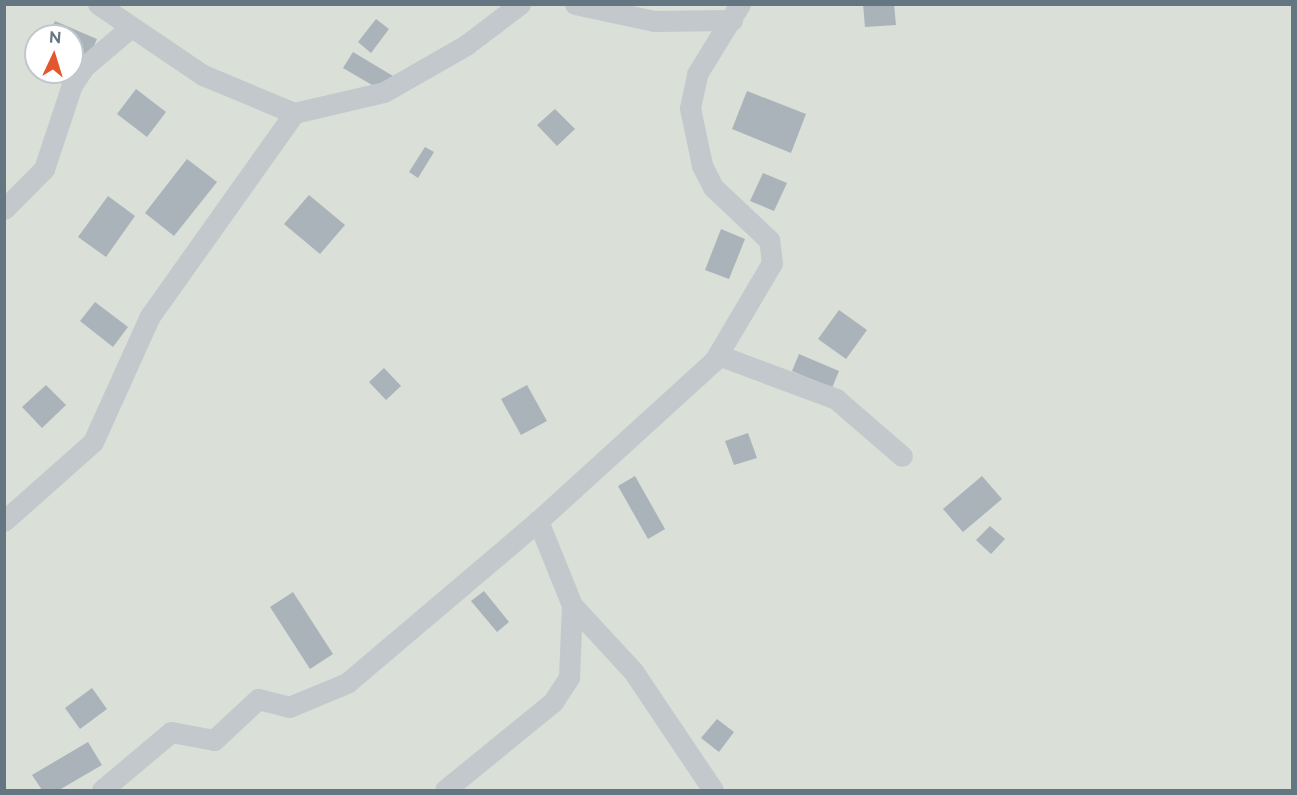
<!DOCTYPE html>
<html>
<head>
<meta charset="utf-8">
<style>
  body { margin:0 }
  #map { position:relative; width:1297px; height:795px; overflow:hidden; background:#fafaf8; font-family:Raleway,sans-serif }
  div>[style] { position:absolute }
  .green>* { inset:0; background:#dadfd7 }
  .building>* { inset:0; background:#aab3b9 }
  .minor>* { height:21px; margin:-10.5px; padding:0 10.5px; transform-origin:10.5px; border-radius:10.5px; background:#c3c8cc }
  span { translate:-50% -50%; white-space:nowrap; text-align:center; line-height:1.15; -webkit-text-stroke:6px #fff; paint-order:stroke }
  .frame { position:absolute; inset:0; border:6px solid #657683; pointer-events:none }
  .north { position:absolute; left:24px; top:24px; width:60px; height:60px; box-sizing:border-box; background:#fff; border:2px solid #c1c8cd; border-radius:50%; rotate:4deg; font-size:16px; font-weight:700; line-height:24px; text-align:center; color:#657683 }
  .north::after { content:''; display:block; margin:auto; width:21px; height:27px; background:#e4572e; clip-path:polygon(50% 0,100% 100%,50% 72%,0 100%) }
</style>
</head>
<body>
<div id="map">
  <div class="green">
    <div style="clip-path:polygon(evenodd,5px 5px,1292px 5px,1292px 790px,5px 790px,5px 5px,36px 36px,72px 36px,72px 72px,36px 72px,36px 36px)"></div>
  </div>
  <div class="building">
    <div style="clip-path:polygon(863px 4px,894px 4px,896px 25px,865px 27px)"></div>
    <div style="clip-path:polygon(376px 19px,389px 29px,371px 53px,358px 42px)"></div>
    <div style="clip-path:polygon(55px 21px,97px 39px,85px 66px,72px 60px,72px 36px,48px 36px)"></div>
    <div style="clip-path:polygon(353px 52px,393px 76px,384px 92px,343px 68px)"></div>
    <div style="clip-path:polygon(136px 89px,166px 112px,147px 137px,117px 114px)"></div>
    <div style="clip-path:polygon(747px 91px,806px 114px,791px 153px,732px 129px)"></div>
    <div style="clip-path:polygon(555px 109px,575px 129px,557px 146px,537px 125px)"></div>
    <div style="clip-path:polygon(425px 147px,434px 152px,418px 178px,409px 172px)"></div>
    <div style="clip-path:polygon(187px 159px,217px 182px,174px 236px,145px 213px)"></div>
    <div style="clip-path:polygon(763px 173px,787px 183px,774px 211px,750px 201px)"></div>
    <div style="clip-path:polygon(309px 195px,345px 225px,320px 254px,284px 224px)"></div>
    <div style="clip-path:polygon(108px 196px,135px 216px,106px 257px,78px 237px)"></div>
    <div style="clip-path:polygon(721px 229px,745px 239px,729px 279px,705px 270px)"></div>
    <div style="clip-path:polygon(95px 302px,128px 327px,113px 347px,80px 321px)"></div>
    <div style="clip-path:polygon(839px 310px,867px 330px,846px 359px,818px 339px)"></div>
    <div style="clip-path:polygon(799px 354px,839px 371px,832px 388px,792px 371px)"></div>
    <div style="clip-path:polygon(384px 368px,401px 386px,386px 400px,369px 382px)"></div>
    <div style="clip-path:polygon(46px 385px,66px 405px,42px 428px,22px 407px)"></div>
    <div style="clip-path:polygon(527px 385px,547px 421px,521px 435px,501px 399px)"></div>
    <div style="clip-path:polygon(748px 433px,757px 458px,734px 465px,725px 441px)"></div>
    <div style="clip-path:polygon(635px 476px,665px 529px,648px 539px,618px 486px)"></div>
    <div style="clip-path:polygon(982px 476px,1002px 499px,963px 532px,943px 509px)"></div>
    <div style="clip-path:polygon(990px 526px,1005px 539px,991px 554px,976px 540px)"></div>
    <div style="clip-path:polygon(484px 591px,509px 622px,497px 632px,471px 601px)"></div>
    <div style="clip-path:polygon(293px 592px,333px 654px,310px 669px,270px 607px)"></div>
    <div style="clip-path:polygon(92px 688px,107px 709px,80px 729px,65px 708px)"></div>
    <div style="clip-path:polygon(717px 719px,734px 732px,719px 752px,701px 738px)"></div>
    <div style="clip-path:polygon(88px 742px,102px 765px,59px 790px,42px 790px,32px 775px)"></div>
  </div>
  <div class="minor">
    <div style="left:98px;top:4px;width:127px;rotate:34.1deg"></div>
    <div style="left:203px;top:75px;width:99px;rotate:22.7deg"></div>
    <div style="left:294px;top:113px;width:92px;rotate:-13.1deg"></div>
    <div style="left:384px;top:92px;width:95px;rotate:-29.8deg"></div>
    <div style="left:466px;top:45px;width:68px;rotate:-37.2deg"></div>
    <div style="left:575px;top:4px;width:81px;rotate:12.1deg"></div>
    <div style="left:654px;top:21px;width:78px;rotate:-0.7deg"></div>
    <div style="left:4px;top:209px;width:57px;rotate:-45deg"></div>
    <div style="left:44px;top:169px;width:89px;rotate:-71.6deg"></div>
    <div style="left:72px;top:85px;width:23px;rotate:-56deg"></div>
    <div style="left:85px;top:66px;width:60px;rotate:-40.3deg"></div>
    <div style="left:718px;top:355px;width:126px;rotate:20.4deg"></div>
    <div style="left:836px;top:399px;width:87px;rotate:40.8deg"></div>
    <div style="left:4px;top:521px;width:119px;rotate:-41.6deg"></div>
    <div style="left:93px;top:442px;width:138px;rotate:-65.7deg"></div>
    <div style="left:150px;top:316px;width:249px;rotate:-54.6deg"></div>
    <div style="left:572px;top:605px;width:90px;rotate:47.3deg"></div>
    <div style="left:633px;top:671px;width:143px;rotate:56.1deg"></div>
    <div style="left:102px;top:790px;width:90px;rotate:-40deg"></div>
    <div style="left:171px;top:732px;width:44px;rotate:10.5deg"></div>
    <div style="left:214px;top:740px;width:60px;rotate:-43deg"></div>
    <div style="left:258px;top:699px;width:32px;rotate:14deg"></div>
    <div style="left:289px;top:707px;width:63px;rotate:-22.5deg"></div>
    <div style="left:347px;top:683px;width:250px;rotate:-40.3deg"></div>
    <div style="left:445px;top:790px;width:139px;rotate:-39.2deg"></div>
    <div style="left:553px;top:702px;width:30px;rotate:-57deg"></div>
    <div style="left:569px;top:677px;width:72px;rotate:-87.6deg"></div>
    <div style="left:572px;top:605px;width:91px;rotate:-112deg"></div>
    <div style="left:538px;top:521px;width:238px;rotate:-42.3deg"></div>
    <div style="left:714px;top:361px;width:114px;rotate:-59.4deg"></div>
    <div style="left:772px;top:263px;width:23px;rotate:-97deg"></div>
    <div style="left:769px;top:240px;width:77px;rotate:-136.6deg"></div>
    <div style="left:713px;top:187px;width:25px;rotate:-117deg"></div>
    <div style="left:702px;top:165px;width:58px;rotate:-101.9deg"></div>
    <div style="left:690px;top:108px;width:35px;rotate:-78deg"></div>
    <div style="left:697px;top:74px;width:82px;rotate:-58.4deg"></div>
  </div>
  <div class="frame"></div>
  <div class="north">N</div>
</div>
</body>
</html>
